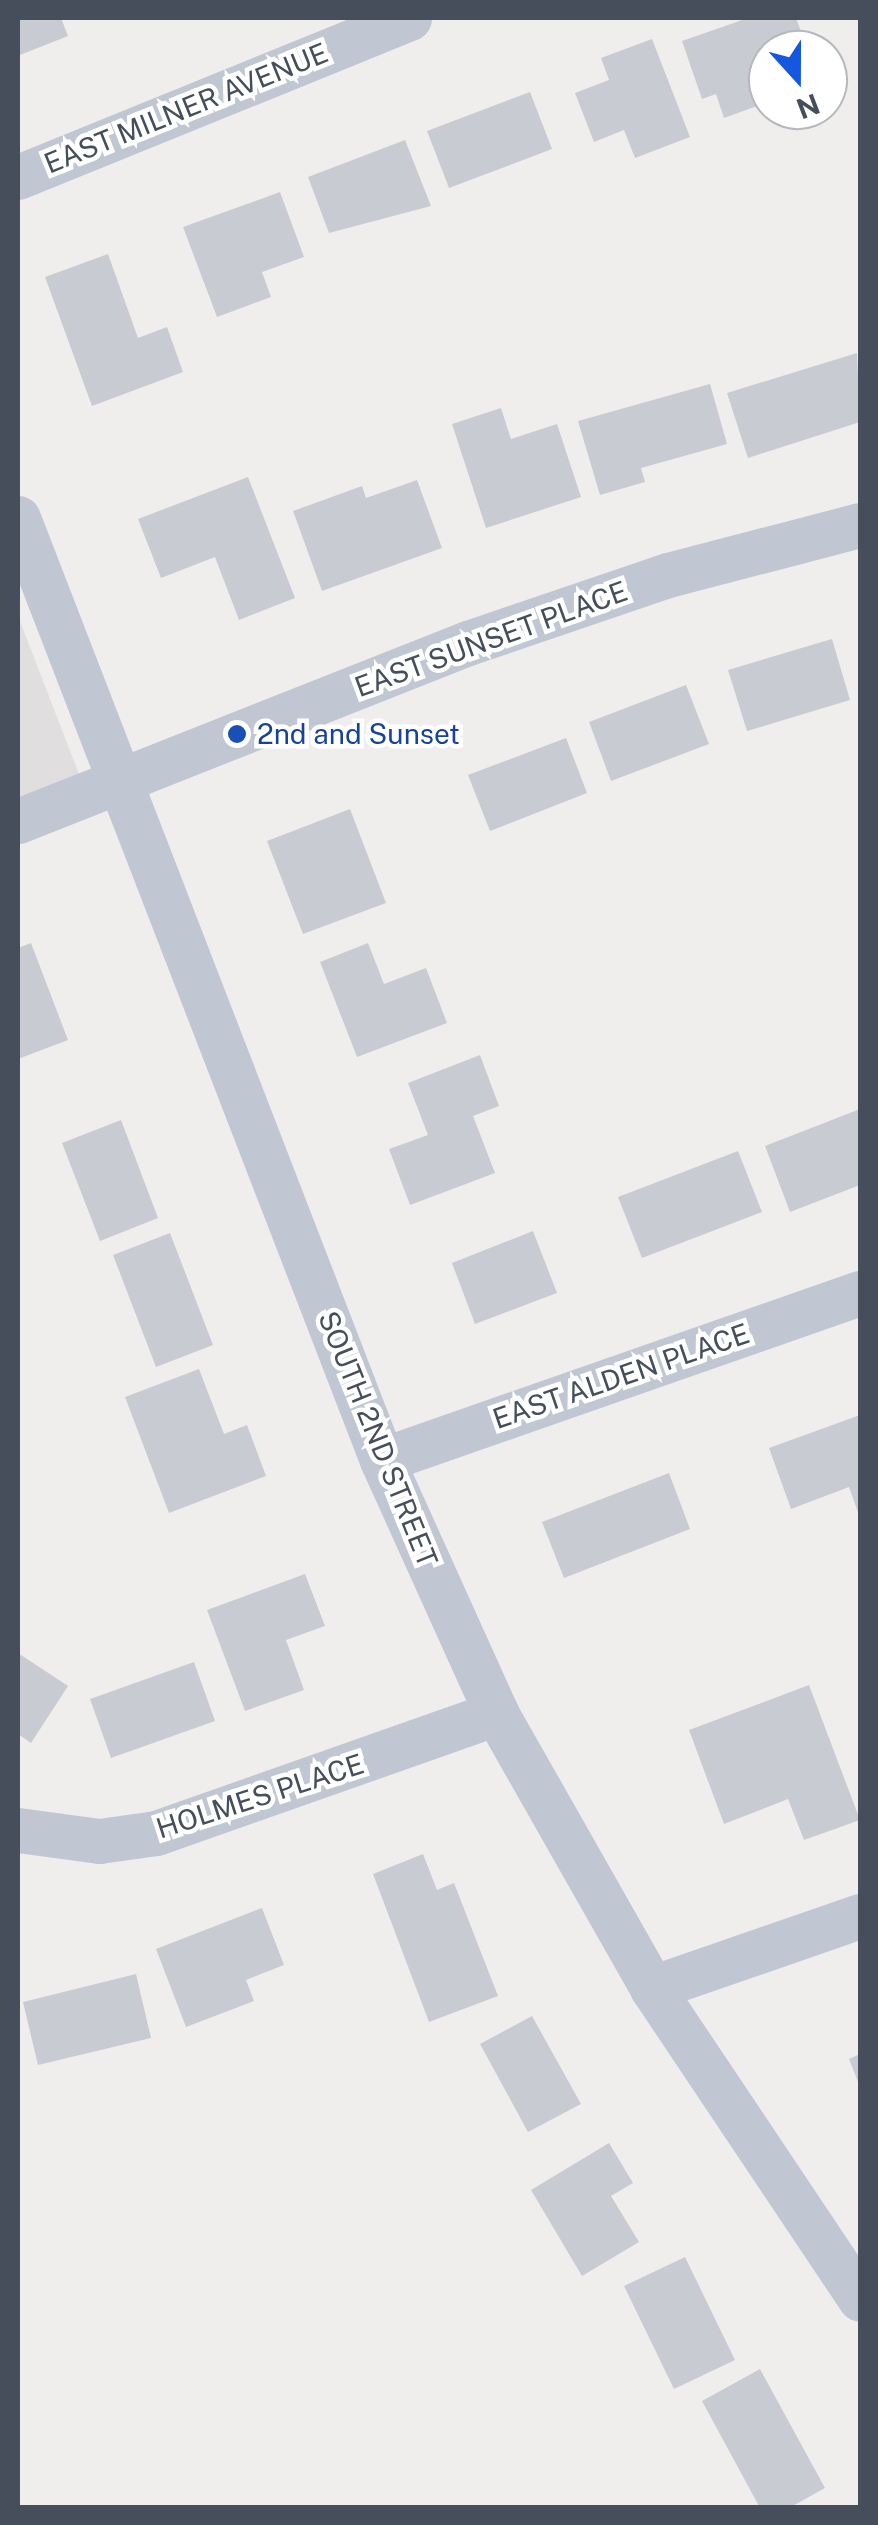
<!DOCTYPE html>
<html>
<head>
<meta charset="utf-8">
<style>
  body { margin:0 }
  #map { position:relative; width:878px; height:2525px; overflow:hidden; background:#f0eded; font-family:"Public Sans",sans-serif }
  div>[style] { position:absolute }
  .education>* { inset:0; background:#e1dedf }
  .building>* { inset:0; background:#c9cbd3 }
  .street>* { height:45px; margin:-22.5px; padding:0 22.5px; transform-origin:22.5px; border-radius:22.5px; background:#c0c7d3 }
  .dots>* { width:28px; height:28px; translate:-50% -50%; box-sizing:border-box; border:5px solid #fff; border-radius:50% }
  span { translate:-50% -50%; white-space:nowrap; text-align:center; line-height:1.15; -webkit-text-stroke:9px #fff; paint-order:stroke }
  .street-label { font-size:28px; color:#454e5a }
  .transit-label { font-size:28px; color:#164399 }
  .left { translate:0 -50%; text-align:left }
  .frame { position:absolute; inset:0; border:20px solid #454e5a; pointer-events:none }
  .north { position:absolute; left:748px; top:30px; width:100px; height:100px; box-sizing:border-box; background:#fff; border:2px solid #b5b8bd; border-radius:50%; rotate:159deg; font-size:28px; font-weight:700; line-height:40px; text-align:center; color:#454e5a }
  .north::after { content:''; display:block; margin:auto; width:35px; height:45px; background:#1657e0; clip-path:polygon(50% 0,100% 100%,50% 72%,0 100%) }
</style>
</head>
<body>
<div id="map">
  <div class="education">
    <div style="clip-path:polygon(18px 616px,79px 774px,18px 799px)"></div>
  </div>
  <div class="building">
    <div style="clip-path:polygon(18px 18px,61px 18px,68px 36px,20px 55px)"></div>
    <div style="clip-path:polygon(748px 18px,796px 18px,808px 50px,768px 50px,768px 102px,724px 118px,716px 94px,702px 99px,682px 41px)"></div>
    <div style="clip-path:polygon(652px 39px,690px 137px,635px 158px,624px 130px,594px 142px,575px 93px,609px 80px,601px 58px)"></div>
    <div style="clip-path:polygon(530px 92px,552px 149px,449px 188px,427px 131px)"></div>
    <div style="clip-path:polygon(405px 140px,431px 206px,329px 233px,308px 177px)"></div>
    <div style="clip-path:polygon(280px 192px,304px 257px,262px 272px,271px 297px,217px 317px,183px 227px)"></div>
    <div style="clip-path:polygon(108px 254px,138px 338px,167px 327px,183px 372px,92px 406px,45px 277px)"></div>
    <div style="clip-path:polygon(857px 353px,860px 422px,748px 458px,727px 393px)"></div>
    <div style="clip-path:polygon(710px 384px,727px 444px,641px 468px,645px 482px,600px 495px,578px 421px)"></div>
    <div style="clip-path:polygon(501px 408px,511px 439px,557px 424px,581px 497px,486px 528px,452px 424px)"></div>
    <div style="clip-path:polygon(248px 477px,295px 598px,239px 620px,215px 557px,161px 578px,138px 519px)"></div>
    <div style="clip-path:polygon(417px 480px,442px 548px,322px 591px,293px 511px,362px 486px,366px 498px)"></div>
    <div style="clip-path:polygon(832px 639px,850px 700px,747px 731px,728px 670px)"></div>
    <div style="clip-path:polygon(686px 685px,709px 744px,611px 781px,589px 722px)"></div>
    <div style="clip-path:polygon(566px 738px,587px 793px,490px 831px,468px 775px)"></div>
    <div style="clip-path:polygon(350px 809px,386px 903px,303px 934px,267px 841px)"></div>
    <div style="clip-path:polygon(31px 943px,68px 1040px,18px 1059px,18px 948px)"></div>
    <div style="clip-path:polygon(368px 943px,384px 984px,426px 968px,447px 1023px,357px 1057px,320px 962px)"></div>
    <div style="clip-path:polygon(480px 1055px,499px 1106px,473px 1116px,495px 1173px,410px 1205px,389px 1149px,428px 1135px,408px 1083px)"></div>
    <div style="clip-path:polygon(860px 1109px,860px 1185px,790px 1212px,765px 1146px)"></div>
    <div style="clip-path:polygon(121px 1120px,158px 1218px,100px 1241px,62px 1143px)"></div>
    <div style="clip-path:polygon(738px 1151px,762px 1212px,642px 1258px,618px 1197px)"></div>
    <div style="clip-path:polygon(533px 1231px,557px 1293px,475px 1324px,452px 1263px)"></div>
    <div style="clip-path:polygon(170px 1233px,213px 1345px,156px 1367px,113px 1255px)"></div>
    <div style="clip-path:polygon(199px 1369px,224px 1434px,247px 1425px,266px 1476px,169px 1513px,125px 1397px)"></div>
    <div style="clip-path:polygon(860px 1415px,860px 1518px,849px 1487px,791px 1509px,769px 1448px)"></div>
    <div style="clip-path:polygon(669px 1473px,690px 1529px,564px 1578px,542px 1522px)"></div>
    <div style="clip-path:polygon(305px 1574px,325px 1626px,286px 1640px,304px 1690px,245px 1711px,207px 1610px)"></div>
    <div style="clip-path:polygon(18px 1653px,68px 1686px,31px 1743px,18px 1734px)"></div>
    <div style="clip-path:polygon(194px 1662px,215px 1721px,111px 1758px,90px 1699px)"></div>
    <div style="clip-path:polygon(809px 1685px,860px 1820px,804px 1840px,788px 1799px,724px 1824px,689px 1730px)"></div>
    <div style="clip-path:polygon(423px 1854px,437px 1890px,454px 1883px,498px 1996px,429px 2022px,373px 1874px)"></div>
    <div style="clip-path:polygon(262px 1908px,284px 1965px,246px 1980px,254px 2001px,186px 2027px,156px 1949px)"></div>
    <div style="clip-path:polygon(136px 1974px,151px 2038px,38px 2065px,23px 2002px)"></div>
    <div style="clip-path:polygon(532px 2016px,581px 2104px,528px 2132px,480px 2044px)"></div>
    <div style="clip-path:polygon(860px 2054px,860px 2087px,849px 2059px)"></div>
    <div style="clip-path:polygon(609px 2143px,633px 2183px,611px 2196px,639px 2242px,582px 2276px,531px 2190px)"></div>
    <div style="clip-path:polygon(685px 2257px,735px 2360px,674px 2389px,624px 2286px)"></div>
    <div style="clip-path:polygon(760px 2369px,825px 2488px,789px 2508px,760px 2508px,702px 2401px)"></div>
  </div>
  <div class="street">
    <div style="left:18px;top:177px;width:422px;rotate:-22.1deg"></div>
    <div style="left:18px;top:518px;width:1010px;rotate:68.87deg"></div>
    <div style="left:382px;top:1460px;width:277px;rotate:65.7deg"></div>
    <div style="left:496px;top:1713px;width:316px;rotate:60.4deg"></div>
    <div style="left:652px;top:1988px;width:374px;rotate:56.2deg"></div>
    <div style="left:18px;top:821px;width:484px;rotate:-21.6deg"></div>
    <div style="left:468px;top:643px;width:211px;rotate:-18.8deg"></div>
    <div style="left:668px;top:575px;width:198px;rotate:-14.6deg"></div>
    <div style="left:382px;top:1460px;width:506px;rotate:-19.26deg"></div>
    <div style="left:18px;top:1830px;width:82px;rotate:7.7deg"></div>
    <div style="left:99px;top:1841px;width:58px;rotate:-8deg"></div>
    <div style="left:156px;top:1833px;width:361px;rotate:-19.4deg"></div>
    <div style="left:652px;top:1988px;width:220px;rotate:-19.1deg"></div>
  </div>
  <div class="dots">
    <div style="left:237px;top:734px;background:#1a4fb4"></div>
  </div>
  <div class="street-label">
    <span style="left:186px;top:108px;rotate:-22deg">EAST MILNER AVENUE</span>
    <span style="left:491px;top:639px;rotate:-20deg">EAST SUNSET PLACE</span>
    <span style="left:621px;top:1376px;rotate:-19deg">EAST ALDEN PLACE</span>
    <span style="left:378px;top:1439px;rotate:68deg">SOUTH 2ND STREET</span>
    <span style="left:260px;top:1796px;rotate:-18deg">HOLMES PLACE</span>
  </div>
  <div class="transit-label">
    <span class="left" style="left:257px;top:734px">2nd and Sunset</span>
  </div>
  <div class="frame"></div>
  <div class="north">N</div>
</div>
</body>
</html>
